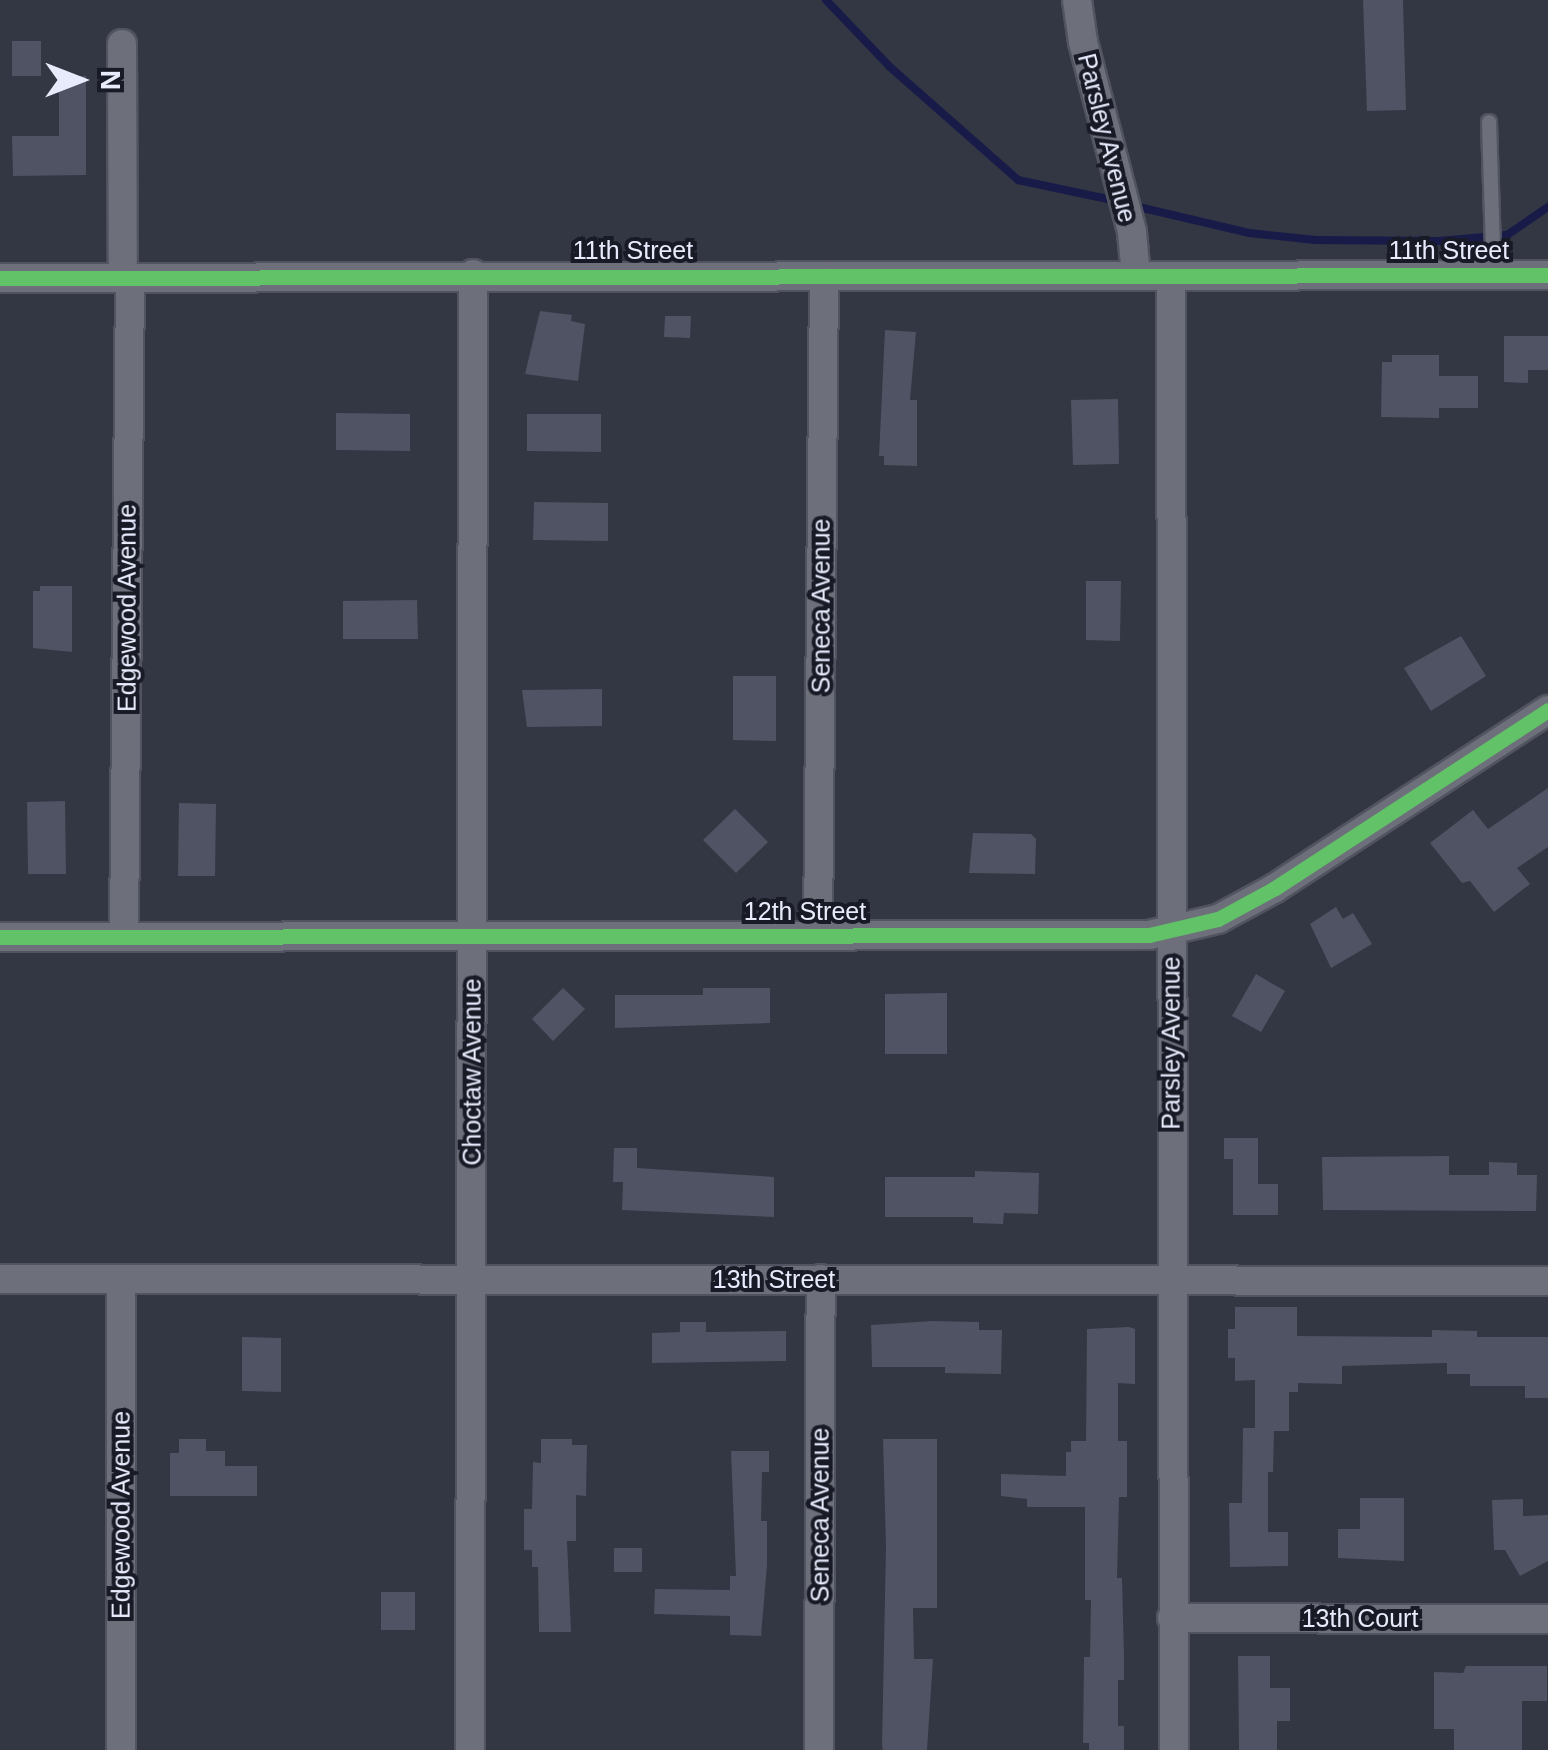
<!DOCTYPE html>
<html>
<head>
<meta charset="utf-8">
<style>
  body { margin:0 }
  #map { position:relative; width:1548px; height:1750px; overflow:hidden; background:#333643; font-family:Arial,sans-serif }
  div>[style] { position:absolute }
  .stream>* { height:8px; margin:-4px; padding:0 4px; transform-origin:4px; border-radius:4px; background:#181b48 }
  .building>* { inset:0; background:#505363 }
  .roads { filter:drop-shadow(2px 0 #515460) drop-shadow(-2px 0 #515460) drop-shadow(0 2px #515460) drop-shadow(0 -2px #515460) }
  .service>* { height:14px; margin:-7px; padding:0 7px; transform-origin:7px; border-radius:7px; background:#6d6f7a }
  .minor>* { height:28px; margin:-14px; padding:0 14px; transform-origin:14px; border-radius:14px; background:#6d6f7a }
  .cycleway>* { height:15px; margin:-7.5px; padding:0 7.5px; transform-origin:7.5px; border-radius:7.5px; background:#61c268 }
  span { translate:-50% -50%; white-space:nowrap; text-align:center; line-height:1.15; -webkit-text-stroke:8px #181a26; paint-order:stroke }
  .street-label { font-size:25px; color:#e7ebfc }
  .north { position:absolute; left:30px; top:30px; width:100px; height:100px; -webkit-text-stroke:8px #181a26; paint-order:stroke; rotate:90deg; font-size:28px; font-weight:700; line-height:40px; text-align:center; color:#e7ebfc }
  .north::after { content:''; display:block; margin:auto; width:35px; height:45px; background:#e7ebfc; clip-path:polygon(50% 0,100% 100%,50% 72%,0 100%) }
</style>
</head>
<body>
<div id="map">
  <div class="stream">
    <div style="left:826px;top:0;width:93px;rotate:46.3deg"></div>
    <div style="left:890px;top:67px;width:171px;rotate:41.4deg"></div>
    <div style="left:1018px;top:180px;width:101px;rotate:12deg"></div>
    <div style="left:1130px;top:205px;width:122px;rotate:13.2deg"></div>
    <div style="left:1249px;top:233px;width:67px;rotate:6deg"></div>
    <div style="left:1316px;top:240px;width:123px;rotate:0.5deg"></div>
    <div style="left:1439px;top:241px;width:68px;rotate:-5deg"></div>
    <div style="left:1507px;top:235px;width:50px;rotate:-34.3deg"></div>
  </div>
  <div class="building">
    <div style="clip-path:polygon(1363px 0,1403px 0,1406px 110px,1367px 111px)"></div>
    <div style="clip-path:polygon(12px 41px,41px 41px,41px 76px,12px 76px)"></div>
    <div style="clip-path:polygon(86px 76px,86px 175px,13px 176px,12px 136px,59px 136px,59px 77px)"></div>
    <div style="clip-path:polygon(540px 311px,572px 315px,571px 321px,585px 324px,578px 381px,525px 374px)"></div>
    <div style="clip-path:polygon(665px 316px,691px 316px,690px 338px,664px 337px)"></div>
    <div style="clip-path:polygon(885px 330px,916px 332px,910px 400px,917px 400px,917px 466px,884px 465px,884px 456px,879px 456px)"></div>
    <div style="clip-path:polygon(1504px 336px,1548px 336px,1548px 370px,1528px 370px,1528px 383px,1504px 382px)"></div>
    <div style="clip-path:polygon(1392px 355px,1439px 355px,1439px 376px,1478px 376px,1478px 408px,1439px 408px,1439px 418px,1381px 417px,1382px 362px,1392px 362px)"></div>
    <div style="clip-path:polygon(1118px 399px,1119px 464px,1073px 465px,1071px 400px)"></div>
    <div style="clip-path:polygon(336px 413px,410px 414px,410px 451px,336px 450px)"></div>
    <div style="clip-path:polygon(527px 414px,601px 414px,601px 452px,527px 451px)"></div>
    <div style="clip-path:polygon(534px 502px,608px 503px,608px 541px,533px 540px)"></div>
    <div style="clip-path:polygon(1086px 581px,1121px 581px,1120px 641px,1086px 640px)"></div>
    <div style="clip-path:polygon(40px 586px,72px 586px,72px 652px,33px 648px,33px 591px,40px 591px)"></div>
    <div style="clip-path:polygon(417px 600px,418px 639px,343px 639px,343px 601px)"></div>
    <div style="clip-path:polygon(1461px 636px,1486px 676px,1431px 711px,1404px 668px)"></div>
    <div style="clip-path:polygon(733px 676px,776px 676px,776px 741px,733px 740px)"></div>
    <div style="clip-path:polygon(602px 689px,602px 726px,527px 727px,522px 690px)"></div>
    <div style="clip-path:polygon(1548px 788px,1548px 847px,1517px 868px,1530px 884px,1494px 912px,1470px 881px,1462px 883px,1430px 843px,1473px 810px,1488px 829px)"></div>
    <div style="clip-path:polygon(65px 801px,66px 874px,28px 874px,27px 802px)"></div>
    <div style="clip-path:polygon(179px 803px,216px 804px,215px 876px,178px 876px)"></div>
    <div style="clip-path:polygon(735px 809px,768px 842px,736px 873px,703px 840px)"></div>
    <div style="clip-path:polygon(973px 833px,1031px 834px,1036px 839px,1035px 874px,969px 873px)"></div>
    <div style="clip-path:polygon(1336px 907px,1343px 919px,1353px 913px,1372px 944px,1331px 968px,1310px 924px)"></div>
    <div style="clip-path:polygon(1256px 974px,1285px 991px,1261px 1032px,1232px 1016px)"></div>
    <div style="clip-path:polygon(563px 988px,585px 1009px,553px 1041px,532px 1019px)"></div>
    <div style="clip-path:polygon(703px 988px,770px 988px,770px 1023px,615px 1028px,615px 995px,703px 995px)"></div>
    <div style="clip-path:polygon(947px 993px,947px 1054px,885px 1054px,885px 994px)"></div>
    <div style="clip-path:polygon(1224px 1138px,1258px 1138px,1258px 1184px,1278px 1184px,1278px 1215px,1233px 1215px,1233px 1159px,1224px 1159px)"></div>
    <div style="clip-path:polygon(614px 1148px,637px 1148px,637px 1168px,774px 1177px,774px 1217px,622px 1210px,623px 1182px,613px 1182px)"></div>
    <div style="clip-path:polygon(1449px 1156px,1449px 1175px,1489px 1175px,1489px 1162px,1517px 1163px,1517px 1175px,1537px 1175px,1536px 1211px,1323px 1210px,1322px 1157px)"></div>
    <div style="clip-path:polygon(975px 1171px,1039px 1173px,1038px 1214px,1004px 1213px,1003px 1224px,973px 1223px,973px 1217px,885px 1217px,885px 1177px,975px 1177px)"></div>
    <div style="clip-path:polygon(1235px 1307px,1297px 1307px,1297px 1336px,1432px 1337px,1432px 1330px,1477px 1331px,1477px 1337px,1548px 1337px,1548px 1398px,1525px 1398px,1525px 1386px,1470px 1386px,1470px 1374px,1447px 1374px,1447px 1363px,1342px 1366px,1342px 1384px,1298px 1383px,1298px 1392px,1289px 1392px,1289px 1431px,1274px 1431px,1273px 1472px,1268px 1472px,1268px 1532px,1288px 1532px,1288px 1566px,1230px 1567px,1229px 1503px,1242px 1503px,1243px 1428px,1255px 1428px,1255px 1380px,1235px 1381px,1235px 1358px,1228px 1358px,1228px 1329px,1235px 1329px)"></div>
    <div style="clip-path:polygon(933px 1321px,979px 1322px,979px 1330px,1002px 1330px,1001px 1374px,945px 1373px,945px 1367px,872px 1367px,871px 1325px)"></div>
    <div style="clip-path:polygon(680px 1322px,706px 1322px,706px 1332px,786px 1331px,786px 1361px,652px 1363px,652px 1333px,680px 1332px)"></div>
    <div style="clip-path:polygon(1129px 1327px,1135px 1329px,1135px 1384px,1118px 1383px,1118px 1441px,1127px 1441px,1127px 1497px,1119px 1497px,1117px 1578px,1122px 1578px,1124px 1657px,1124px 1680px,1118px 1680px,1118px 1726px,1124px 1726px,1124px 1750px,1089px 1750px,1089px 1743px,1083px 1743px,1084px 1657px,1090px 1657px,1091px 1600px,1085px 1600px,1085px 1507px,1027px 1507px,1027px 1499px,1001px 1496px,1001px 1474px,1066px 1476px,1066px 1452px,1071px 1452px,1071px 1441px,1086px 1441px,1087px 1329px)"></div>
    <div style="clip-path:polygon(242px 1337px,281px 1338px,281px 1392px,242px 1391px)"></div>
    <div style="clip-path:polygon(179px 1439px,206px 1439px,206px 1451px,225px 1451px,225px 1466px,257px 1466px,257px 1496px,170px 1496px,170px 1453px,179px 1453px)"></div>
    <div style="clip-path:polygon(541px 1439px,572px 1439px,572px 1445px,587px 1445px,586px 1496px,576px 1495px,576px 1541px,567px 1541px,571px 1632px,539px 1632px,538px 1567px,532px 1567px,532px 1550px,524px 1550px,524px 1509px,532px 1509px,533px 1462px,541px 1463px)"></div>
    <div style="clip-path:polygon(883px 1439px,937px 1439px,937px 1608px,913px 1608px,914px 1659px,933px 1659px,927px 1750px,883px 1750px,882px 1746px,886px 1546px)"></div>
    <div style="clip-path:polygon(731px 1451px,769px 1451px,769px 1472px,762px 1472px,761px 1521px,767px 1521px,767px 1565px,761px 1636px,730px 1635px,730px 1616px,654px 1614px,655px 1589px,730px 1590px,730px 1576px,736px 1576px)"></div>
    <div style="clip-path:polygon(1360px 1498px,1404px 1498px,1404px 1561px,1338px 1558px,1338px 1529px,1360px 1529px)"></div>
    <div style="clip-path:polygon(1523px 1499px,1523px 1516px,1548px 1515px,1548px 1561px,1520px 1576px,1505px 1550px,1494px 1550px,1492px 1500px)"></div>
    <div style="clip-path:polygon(614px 1548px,642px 1548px,642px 1572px,614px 1572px)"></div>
    <div style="clip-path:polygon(381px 1592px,415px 1592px,415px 1630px,381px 1630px)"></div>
    <div style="clip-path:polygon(1238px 1656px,1270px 1656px,1270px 1688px,1290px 1688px,1290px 1721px,1277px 1721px,1277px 1750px,1239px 1750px)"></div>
    <div style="clip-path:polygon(1466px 1666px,1547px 1666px,1547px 1701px,1522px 1701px,1522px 1750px,1454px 1750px,1454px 1729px,1434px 1729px,1434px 1672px,1463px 1673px)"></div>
  </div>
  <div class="roads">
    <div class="service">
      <div style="left:1489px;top:122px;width:127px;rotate:88.2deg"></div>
    </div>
    <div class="minor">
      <div style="left:1077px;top:0;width:42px;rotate:81.9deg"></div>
      <div style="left:1083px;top:42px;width:196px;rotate:75.5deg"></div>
      <div style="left:1132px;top:232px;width:44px;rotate:84.8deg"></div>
      <div style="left:122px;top:44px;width:234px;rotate:89.8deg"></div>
      <div style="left:1171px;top:276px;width:1474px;rotate:89.88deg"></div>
      <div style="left:0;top:278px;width:1548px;rotate:-0.11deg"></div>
      <div style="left:818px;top:936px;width:660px;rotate:-89.48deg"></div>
      <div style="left:0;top:937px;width:1149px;rotate:-0.1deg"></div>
      <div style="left:1149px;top:935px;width:71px;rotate:-13.1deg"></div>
      <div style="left:1218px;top:919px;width:65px;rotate:-28.5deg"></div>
      <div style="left:1275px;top:888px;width:326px;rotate:-33.1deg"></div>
      <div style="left:124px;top:937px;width:659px;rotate:-89.48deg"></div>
      <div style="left:0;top:1279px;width:1548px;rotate:0.07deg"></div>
      <div style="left:121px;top:1279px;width:471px;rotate:90deg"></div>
      <div style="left:1172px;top:1618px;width:376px;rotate:0.2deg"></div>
      <div style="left:470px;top:1750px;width:1476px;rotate:-89.88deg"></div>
      <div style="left:819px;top:1750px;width:471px;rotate:-89.8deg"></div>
    </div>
  </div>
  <div class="cycleway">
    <div style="left:0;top:278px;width:1548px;rotate:-0.11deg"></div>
    <div style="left:0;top:937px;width:1149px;rotate:-0.1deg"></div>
    <div style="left:1149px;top:935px;width:71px;rotate:-13.1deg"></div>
    <div style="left:1218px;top:919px;width:65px;rotate:-28.5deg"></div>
    <div style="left:1275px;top:888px;width:326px;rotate:-33.1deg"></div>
  </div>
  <div class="street-label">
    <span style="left:1107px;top:138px;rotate:76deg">Parsley Avenue</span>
    <span style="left:633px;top:250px">11th Street</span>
    <span style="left:1449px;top:250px">11th Street</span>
    <span style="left:821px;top:606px;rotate:-90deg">Seneca Avenue</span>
    <span style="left:127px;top:608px;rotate:-90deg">Edgewood Avenue</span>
    <span style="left:805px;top:911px">12th Street</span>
    <span style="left:1171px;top:1043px;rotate:-90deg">Parsley Avenue</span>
    <span style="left:472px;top:1072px;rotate:-90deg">Choctaw Avenue</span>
    <span style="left:774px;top:1279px">13th Street</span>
    <span style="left:121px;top:1515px;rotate:-90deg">Edgewood Avenue</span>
    <span style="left:820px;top:1515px;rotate:-90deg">Seneca Avenue</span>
    <span style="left:1360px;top:1618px">13th Court</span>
  </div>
  <div class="north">N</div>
</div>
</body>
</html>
